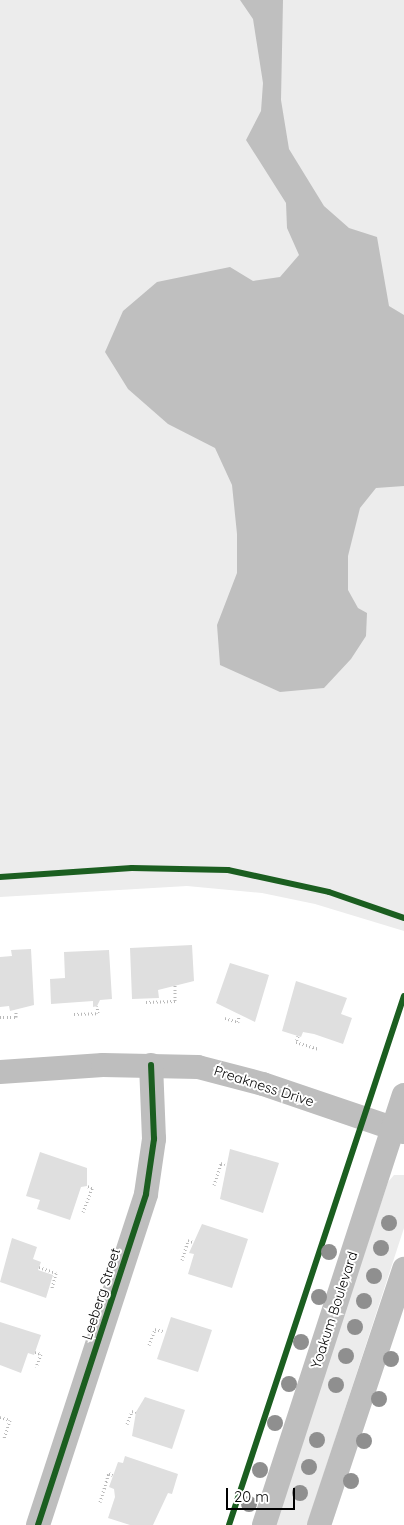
<!DOCTYPE html>
<html>
<head>
<meta charset="utf-8">
<style>
  body { margin:0 }
  #map { position:relative; width:404px; height:1525px; overflow:hidden; background:#fff; font-family:Quicksand,sans-serif }
  div>[style] { position:absolute }
  .green>* { inset:0; background:#ececec }
  .water>* { inset:0; background:#bfbfbf }
  .building>* { inset:0; background:#dfdfdf }
  .path>* { height:3px; margin-top:-1.5px; transform-origin:0; background:repeating-linear-gradient(90deg,#b9b9b9 0 1px,transparent 0 3.5px) }
  .street>* { height:24px; margin:-12px; padding:0 12px; transform-origin:12px; border-radius:12px; background:#bebebe }
  .cycleway>* { height:6px; margin:-3px; padding:0 3px; transform-origin:3px; border-radius:3px; background:#1b5e20 }
  .trees>* { width:16px; height:16px; margin:-8px; border-radius:50%; background:#8f8f8f }
  span { translate:-50% -50%; white-space:nowrap; text-align:center; line-height:1.15; -webkit-text-stroke:4px #fff; paint-order:stroke }
  .street-label { font-size:14px; color:#000 }
  .scale { position:absolute; left:226px; top:1488px; width:69px; height:22px; box-sizing:border-box; border:2px solid #000; border-top:0; padding-left:6px; font-size:15px; line-height:18px; white-space:nowrap; color:#000; -webkit-text-stroke:4px #fff; paint-order:stroke }
</style>
</head>
<body>
<div id="map">
  <div class="green">
    <div style="clip-path:polygon(0 0,404px 0,404px 931px,315px 904px,262px 893px,187px 886px,0 897px)"></div>
    <div style="clip-path:polygon(394px 1175px,404px 1175px,404px 1228px,307px 1525px,274px 1525px,388px 1182px)"></div>
  </div>
  <div class="water">
    <div style="clip-path:polygon(240px 0,283px 0,281px 100px,289px 149px,324px 206px,349px 228px,377px 237px,389px 306px,404px 315px,404px 486px,376px 488px,360px 508px,348px 556px,348px 590px,358px 608px,367px 613px,366px 636px,351px 659px,324px 688px,280px 692px,220px 665px,217px 625px,237px 573px,237px 534px,232px 485px,215px 448px,168px 424px,128px 389px,105px 352px,123px 311px,157px 282px,230px 267px,253px 281px,280px 277px,299px 255px,287px 228px,286px 203px,246px 140px,261px 111px,263px 83px,253px 19px)"></div>
  </div>
  <div class="building">
    <div style="clip-path:polygon(192px 945px,194px 981px,158px 990px,159px 998px,132px 999px,130px 948px)"></div>
    <div style="clip-path:polygon(31px 949px,34px 1005px,10px 1011px,9px 1006px,0 1007px,0 957px,12px 956px,11px 950px)"></div>
    <div style="clip-path:polygon(109px 950px,112px 999px,100px 1000px,97px 1006px,93px 1007px,93px 1001px,51px 1004px,50px 979px,65px 978px,64px 952px)"></div>
    <div style="clip-path:polygon(230px 963px,269px 975px,255px 1022px,216px 1003px)"></div>
    <div style="clip-path:polygon(296px 981px,347px 998px,341px 1014px,352px 1018px,343px 1044px,314px 1034px,303px 1032px,301px 1037px,282px 1031px)"></div>
    <div style="clip-path:polygon(230px 1149px,279px 1163px,263px 1213px,220px 1199px)"></div>
    <div style="clip-path:polygon(40px 1152px,87px 1168px,87px 1186px,81px 1187px,70px 1220px,37px 1209px,40px 1200px,26px 1196px)"></div>
    <div style="clip-path:polygon(202px 1224px,248px 1239px,232px 1288px,188px 1274px,194px 1254px,189px 1253px)"></div>
    <div style="clip-path:polygon(12px 1238px,37px 1247px,33px 1259px,41px 1262px,38px 1270px,53px 1275px,46px 1298px,0 1282px)"></div>
    <div style="clip-path:polygon(171px 1317px,212px 1330px,198px 1372px,157px 1359px)"></div>
    <div style="clip-path:polygon(0 1322px,41px 1335px,34px 1355px,28px 1353px,21px 1373px,0 1365px)"></div>
    <div style="clip-path:polygon(145px 1397px,185px 1410px,172px 1449px,132px 1436px,136px 1412px)"></div>
    <div style="clip-path:polygon(125px 1456px,178px 1474px,172px 1494px,168px 1493px,153px 1525px,130px 1525px,108px 1518px,115px 1497px,114px 1489px,109px 1487px,118px 1462px,123px 1463px)"></div>
  </div>
  <div class="path">
    <div style="left:146px;top:1002px;width:29px;rotate:-2deg"></div>
    <div style="left:175px;top:1001px;width:16px;rotate:-90deg"></div>
    <div style="left:74px;top:1014px;width:24px;rotate:-2deg"></div>
    <div style="left:98px;top:1013px;width:7px;rotate:-98deg"></div>
    <div style="left:0;top:1017px;width:16px"></div>
    <div style="left:16px;top:1017px;width:7px;rotate:-90deg"></div>
    <div style="left:225px;top:1018px;width:14px;rotate:17deg"></div>
    <div style="left:238px;top:1022px;width:6px;rotate:-81deg"></div>
    <div style="left:298px;top:1036px;width:6px;rotate:108deg"></div>
    <div style="left:296px;top:1042px;width:24px;rotate:17deg"></div>
    <div style="left:214px;top:1185px;width:23px;rotate:-72deg"></div>
    <div style="left:221px;top:1163px;width:4px;rotate:14deg"></div>
    <div style="left:83px;top:1212px;width:26px;rotate:-69deg"></div>
    <div style="left:92px;top:1188px;width:5px;rotate:-158deg"></div>
    <div style="left:182px;top:1260px;width:21px;rotate:-73deg"></div>
    <div style="left:188px;top:1240px;width:5px;rotate:22deg"></div>
    <div style="left:39px;top:1267px;width:18px;rotate:19deg"></div>
    <div style="left:56px;top:1273px;width:16px;rotate:105deg"></div>
    <div style="left:149px;top:1345px;width:17px;rotate:-69deg"></div>
    <div style="left:155px;top:1329px;width:8px;rotate:14deg"></div>
    <div style="left:35px;top:1352px;width:6px;rotate:18deg"></div>
    <div style="left:41px;top:1354px;width:14px;rotate:111deg"></div>
    <div style="left:0;top:1417px;width:10px;rotate:17deg"></div>
    <div style="left:10px;top:1420px;width:19px;rotate:108deg"></div>
    <div style="left:127px;top:1424px;width:14px;rotate:-69deg"></div>
    <div style="left:132px;top:1411px;width:4px;rotate:14deg"></div>
    <div style="left:100px;top:1502px;width:30px;rotate:-73deg"></div>
    <div style="left:109px;top:1473px;width:4px;rotate:27deg"></div>
  </div>
  <div class="street">
    <div style="left:0;top:1072px;width:103px;rotate:-3.9deg"></div>
    <div style="left:103px;top:1065px;width:95px;rotate:1.2deg"></div>
    <div style="left:198px;top:1067px;width:67px;rotate:14.7deg"></div>
    <div style="left:263px;top:1084px;width:149px;rotate:18.8deg"></div>
    <div style="left:38px;top:1525px;width:348px;rotate:-71.9deg"></div>
    <div style="left:146px;top:1194px;width:56px;rotate:-81.7deg"></div>
    <div style="left:154px;top:1139px;width:74px;rotate:-92.3deg"></div>
    <div style="left:264px;top:1525px;width:452px;rotate:-72deg"></div>
    <div style="left:319px;top:1525px;width:270px;rotate:-71.6deg"></div>
  </div>
  <div class="cycleway">
    <div style="left:0;top:877px;width:132px;rotate:-3.9deg"></div>
    <div style="left:132px;top:868px;width:96px;rotate:1.2deg"></div>
    <div style="left:228px;top:870px;width:103px;rotate:12.3deg"></div>
    <div style="left:329px;top:892px;width:79px;rotate:19.1deg"></div>
    <div style="left:38px;top:1525px;width:348px;rotate:-71.9deg"></div>
    <div style="left:146px;top:1194px;width:56px;rotate:-81.7deg"></div>
    <div style="left:154px;top:1139px;width:74px;rotate:-92.3deg"></div>
    <div style="left:229px;top:1525px;width:557px;rotate:-71.7deg"></div>
  </div>
  <div class="trees">
    <div style="left:389px;top:1223px"></div>
    <div style="left:381px;top:1248px"></div>
    <div style="left:329px;top:1252px"></div>
    <div style="left:374px;top:1276px"></div>
    <div style="left:319px;top:1297px"></div>
    <div style="left:364px;top:1301px"></div>
    <div style="left:355px;top:1327px"></div>
    <div style="left:301px;top:1342px"></div>
    <div style="left:346px;top:1356px"></div>
    <div style="left:391px;top:1359px"></div>
    <div style="left:289px;top:1384px"></div>
    <div style="left:336px;top:1385px"></div>
    <div style="left:379px;top:1399px"></div>
    <div style="left:275px;top:1423px"></div>
    <div style="left:317px;top:1440px"></div>
    <div style="left:364px;top:1441px"></div>
    <div style="left:309px;top:1467px"></div>
    <div style="left:260px;top:1470px"></div>
    <div style="left:351px;top:1481px"></div>
    <div style="left:300px;top:1493px"></div>
    <div style="left:249px;top:1504px"></div>
  </div>
  <div class="street-label">
    <span style="left:264px;top:1086px;rotate:18deg">Preakness Drive</span>
    <span style="left:101px;top:1294px;rotate:-72deg">Leeberg Street</span>
    <span style="left:334px;top:1310px;rotate:-72deg">Yoakum Boulevard</span>
  </div>
  <div class="scale">20 m</div>
</div>
</body>
</html>
